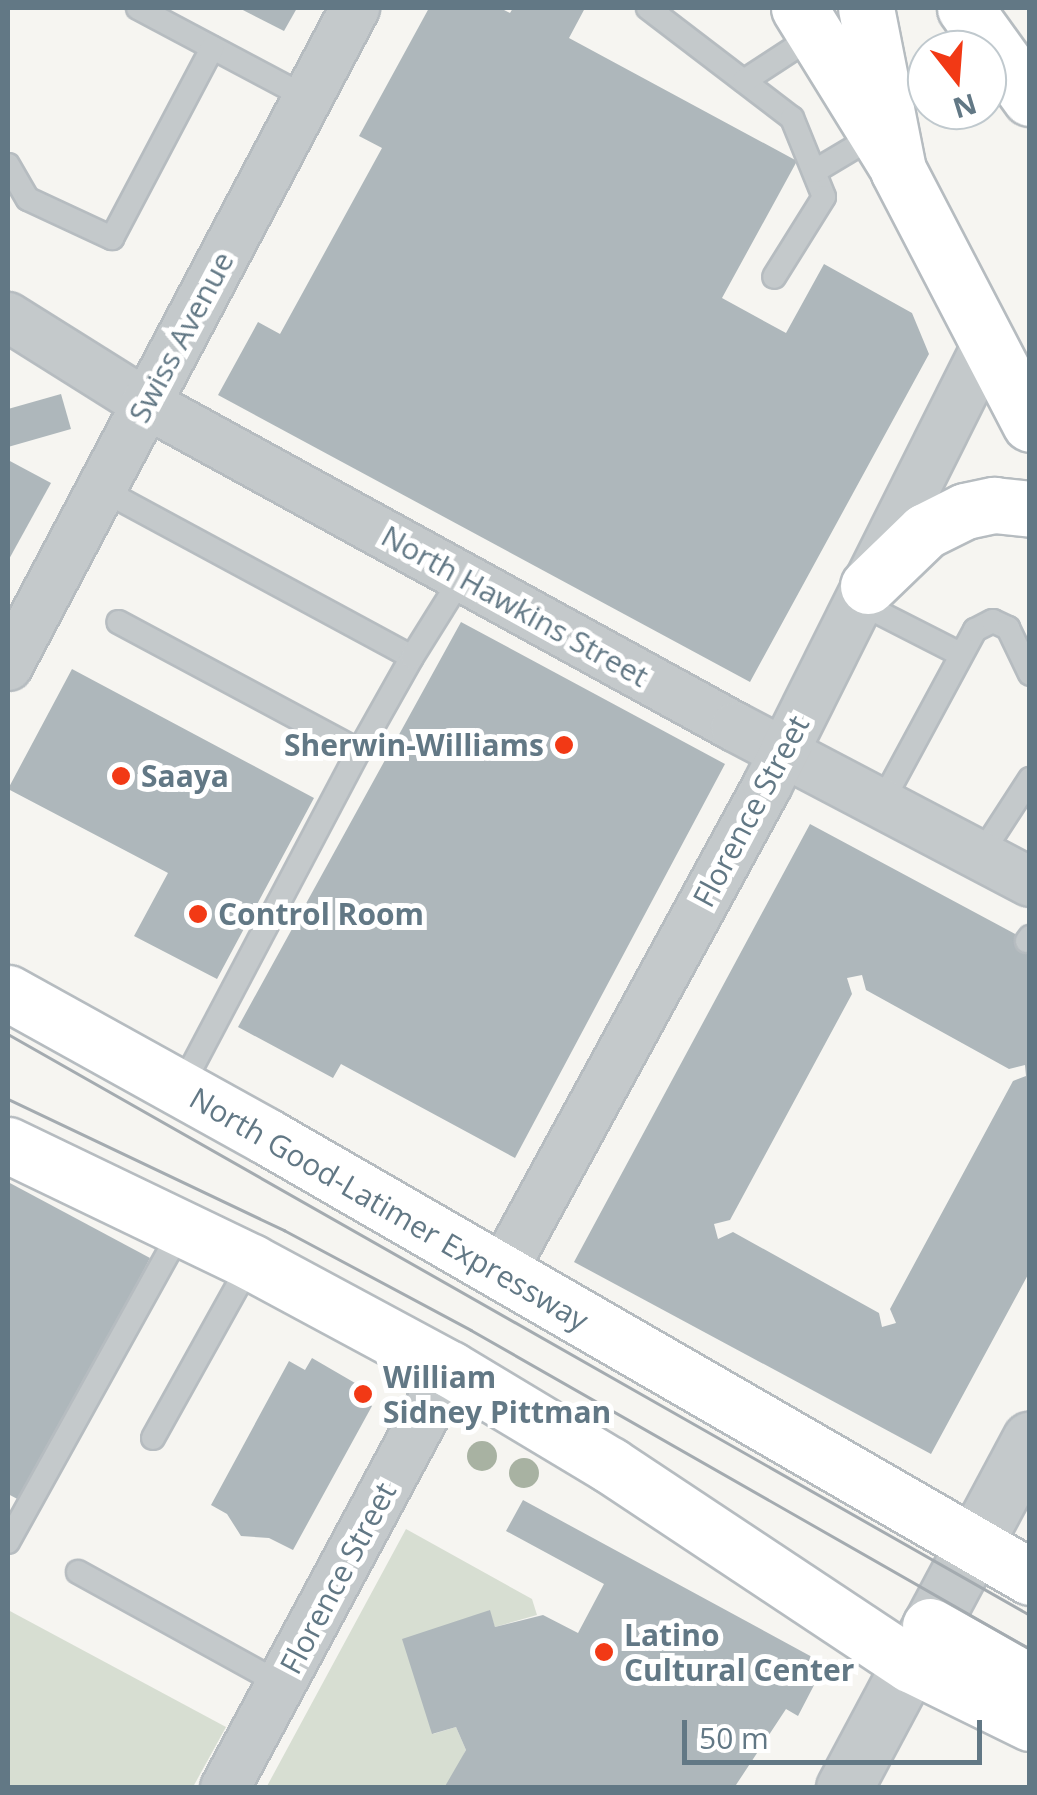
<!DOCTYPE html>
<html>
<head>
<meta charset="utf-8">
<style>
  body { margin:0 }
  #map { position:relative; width:1037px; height:1795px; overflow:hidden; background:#f6f5f1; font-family:"Open Sans",sans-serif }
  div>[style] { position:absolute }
  .green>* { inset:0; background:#d7ded2 }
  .building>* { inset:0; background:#aeb7bb }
  .roads { filter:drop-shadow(2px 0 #b6bcc0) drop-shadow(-2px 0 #b6bcc0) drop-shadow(0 2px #b6bcc0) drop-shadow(0 -2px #b6bcc0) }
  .service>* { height:22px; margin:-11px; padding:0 11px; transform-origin:11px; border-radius:11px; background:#c4c9cb }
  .minor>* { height:48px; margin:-24px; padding:0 24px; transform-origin:24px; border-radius:24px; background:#c4c9cb }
  .tertiary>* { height:55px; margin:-27.5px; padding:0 27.5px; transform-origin:27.5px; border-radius:27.5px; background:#c4c9cb }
  .secondary>* { height:55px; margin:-27.5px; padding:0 27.5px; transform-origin:27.5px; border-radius:27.5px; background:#fff }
  .primary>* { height:55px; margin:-27.5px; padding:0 27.5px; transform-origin:27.5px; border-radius:27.5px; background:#fff }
  .motorway>* { height:55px; margin:-27.5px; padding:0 27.5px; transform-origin:27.5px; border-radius:27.5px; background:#fff }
  .tram>* { height:2.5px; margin:-1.25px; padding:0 1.25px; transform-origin:1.25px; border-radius:1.25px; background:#a4abb0 }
  .trees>* { width:30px; height:30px; margin:-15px; border-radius:50%; background:#a8b2a2 }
  .dots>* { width:28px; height:28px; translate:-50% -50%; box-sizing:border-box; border:5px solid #fff; border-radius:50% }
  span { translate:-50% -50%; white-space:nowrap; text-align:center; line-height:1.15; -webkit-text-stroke:10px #fff; paint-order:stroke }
  .street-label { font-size:30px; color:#627885 }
  .poi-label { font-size:30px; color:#627885; font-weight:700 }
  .right { translate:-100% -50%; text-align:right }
  .left { translate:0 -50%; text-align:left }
  .frame { position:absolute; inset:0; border:10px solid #627885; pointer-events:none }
  .north { position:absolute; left:907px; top:30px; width:100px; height:100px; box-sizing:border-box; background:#fff; border:2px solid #c0c9ce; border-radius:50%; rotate:163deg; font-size:28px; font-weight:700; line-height:40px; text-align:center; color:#627885 }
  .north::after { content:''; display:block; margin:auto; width:35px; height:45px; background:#f23915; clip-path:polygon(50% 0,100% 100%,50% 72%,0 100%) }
  .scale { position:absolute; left:682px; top:1720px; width:300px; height:45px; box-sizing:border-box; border:5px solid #627885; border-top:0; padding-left:12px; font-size:30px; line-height:35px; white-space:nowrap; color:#627885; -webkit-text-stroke:8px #fff; paint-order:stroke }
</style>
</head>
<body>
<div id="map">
  <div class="green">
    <div style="clip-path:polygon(406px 1529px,532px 1599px,537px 1615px,495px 1627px,489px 1610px,433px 1734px,456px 1727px,466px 1750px,450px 1782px,444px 1787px,266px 1788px)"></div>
    <div style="clip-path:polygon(8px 1610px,226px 1727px,193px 1787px,8px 1787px)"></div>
  </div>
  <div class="building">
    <div style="clip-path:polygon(239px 8px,297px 8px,284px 31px)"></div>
    <div style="clip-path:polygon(429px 8px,500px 8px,510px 13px,513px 8px,585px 8px,569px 38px,797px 161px,722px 298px,786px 333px,824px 264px,912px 313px,929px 354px,750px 682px,218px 395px,258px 322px,280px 334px,382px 148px,359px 136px)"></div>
    <div style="clip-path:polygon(61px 394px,71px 429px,8px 447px,8px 409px)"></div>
    <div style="clip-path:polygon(8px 460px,51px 483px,8px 561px)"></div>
    <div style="clip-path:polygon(461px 622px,725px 764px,515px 1158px,341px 1064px,333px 1078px,238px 1027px)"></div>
    <div style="clip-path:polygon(72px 669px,314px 798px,217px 979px,134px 936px,168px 873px,8px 789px)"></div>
    <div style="clip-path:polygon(evenodd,810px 824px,1030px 942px,1030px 1271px,931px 1454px,574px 1262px,810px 824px,862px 975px,866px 990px,1009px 1069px,1025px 1065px,1026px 1076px,1013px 1081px,890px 1309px,896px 1323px,882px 1327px,879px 1313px,733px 1232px,718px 1239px,714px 1224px,730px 1220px,852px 994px,847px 978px,862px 975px)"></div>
    <div style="clip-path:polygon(8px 1182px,150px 1258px,23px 1502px,8px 1494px)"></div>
    <div style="clip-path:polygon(312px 1358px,355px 1383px,351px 1394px,372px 1406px,293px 1550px,269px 1538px,241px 1536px,227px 1514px,211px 1505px,289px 1361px,305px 1370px)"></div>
    <div style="clip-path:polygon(523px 1500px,825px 1664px,798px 1716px,786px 1709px,734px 1788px,444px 1788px,466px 1750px,456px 1727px,432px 1734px,402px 1639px,490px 1610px,495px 1627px,543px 1615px,578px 1633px,604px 1584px,506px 1531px)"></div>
  </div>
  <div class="roads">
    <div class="service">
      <div style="left:138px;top:8px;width:191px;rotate:28deg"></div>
      <div style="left:648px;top:8px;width:181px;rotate:37.4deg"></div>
      <div style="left:792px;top:118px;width:85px;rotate:67.9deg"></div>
      <div style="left:824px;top:197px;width:94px;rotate:122deg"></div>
      <div style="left:744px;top:81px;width:86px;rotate:-33.1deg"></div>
      <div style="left:8px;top:165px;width:39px;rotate:60deg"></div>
      <div style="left:28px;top:199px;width:93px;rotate:24.9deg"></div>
      <div style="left:112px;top:238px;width:215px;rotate:-62.2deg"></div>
      <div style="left:815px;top:171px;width:72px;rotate:-30.8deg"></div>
      <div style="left:101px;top:489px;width:353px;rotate:28.4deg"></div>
      <div style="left:412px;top:657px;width:108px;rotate:119.4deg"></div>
      <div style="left:359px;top:751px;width:273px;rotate:-151.8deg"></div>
      <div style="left:860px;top:603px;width:112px;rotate:27deg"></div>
      <div style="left:412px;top:657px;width:94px;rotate:-58deg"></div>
      <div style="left:881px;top:804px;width:198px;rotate:-61.6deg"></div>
      <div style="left:975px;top:630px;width:20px;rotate:-27deg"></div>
      <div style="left:993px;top:621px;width:17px;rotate:25deg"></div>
      <div style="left:1008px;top:628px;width:51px;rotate:64.4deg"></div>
      <div style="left:980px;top:856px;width:92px;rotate:-57deg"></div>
      <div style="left:1027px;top:941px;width:5px;rotate:-53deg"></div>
      <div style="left:181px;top:1088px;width:381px;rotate:-62.2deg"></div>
      <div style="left:153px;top:1438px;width:201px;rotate:-60.9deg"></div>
      <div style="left:8px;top:1542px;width:359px;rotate:-61deg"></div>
      <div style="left:78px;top:1572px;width:232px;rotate:28.9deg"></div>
    </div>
    <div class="minor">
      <div style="left:8px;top:317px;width:162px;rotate:32.1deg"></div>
      <div style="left:145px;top:403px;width:673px;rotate:28.77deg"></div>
      <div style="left:735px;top:727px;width:333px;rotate:27.7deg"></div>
      <div style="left:8px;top:666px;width:744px;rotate:-62.19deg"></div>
      <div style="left:502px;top:1272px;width:554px;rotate:-61.4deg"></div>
      <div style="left:767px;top:786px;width:495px;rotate:-63.5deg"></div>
      <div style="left:225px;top:1788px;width:476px;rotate:-61.8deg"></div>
    </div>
    <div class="tertiary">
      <div style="left:844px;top:1788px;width:395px;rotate:-61.9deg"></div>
    </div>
    <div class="secondary">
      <div style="left:799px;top:8px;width:181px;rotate:58.3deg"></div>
      <div style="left:8px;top:993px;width:295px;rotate:29deg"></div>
      <div style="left:266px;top:1136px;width:882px;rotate:29.99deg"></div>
      <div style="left:8px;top:1145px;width:270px;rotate:25.7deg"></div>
      <div style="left:251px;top:1262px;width:226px;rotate:28.3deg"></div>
      <div style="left:450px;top:1369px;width:187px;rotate:31deg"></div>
      <div style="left:610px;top:1465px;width:360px;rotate:33.6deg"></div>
      <div style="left:910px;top:1664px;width:134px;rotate:26.2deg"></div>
      <div style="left:930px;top:1626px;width:115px;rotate:29.2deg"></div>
    </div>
    <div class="primary">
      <div style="left:866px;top:8px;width:165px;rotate:78.8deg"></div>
      <div style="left:898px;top:170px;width:286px;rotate:62.5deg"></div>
      <div style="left:868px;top:586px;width:79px;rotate:-44deg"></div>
      <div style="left:925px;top:531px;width:45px;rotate:-26.6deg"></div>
      <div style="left:965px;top:511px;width:30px;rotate:-12deg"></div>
      <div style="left:994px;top:505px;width:36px;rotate:6deg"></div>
    </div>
    <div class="motorway">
      <div style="left:965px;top:8px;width:111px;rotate:54.2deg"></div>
    </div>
  </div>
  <div class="tram">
    <div style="left:8px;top:1034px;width:1176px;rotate:29.62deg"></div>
    <div style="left:8px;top:1099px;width:306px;rotate:25.4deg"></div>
    <div style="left:284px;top:1230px;width:212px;rotate:28.1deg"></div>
    <div style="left:471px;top:1330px;width:644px;rotate:29.71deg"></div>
  </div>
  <div class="trees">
    <div style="left:482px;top:1456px"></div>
    <div style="left:524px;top:1473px"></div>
  </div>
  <div class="dots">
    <div style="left:564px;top:745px;background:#f23915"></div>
    <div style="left:121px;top:776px;background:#f23915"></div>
    <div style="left:198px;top:914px;background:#f23915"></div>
    <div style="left:363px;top:1394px;background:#f23915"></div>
    <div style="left:604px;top:1652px;background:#f23915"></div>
  </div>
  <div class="street-label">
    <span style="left:181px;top:337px;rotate:-62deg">Swiss Avenue</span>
    <span style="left:515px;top:606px;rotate:29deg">North Hawkins Street</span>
    <span style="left:751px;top:811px;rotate:-62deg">Florence Street</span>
    <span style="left:389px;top:1209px;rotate:30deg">North Good-Latimer Expressway</span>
    <span style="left:338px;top:1578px;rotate:-62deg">Florence Street</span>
  </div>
  <div class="poi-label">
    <span class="right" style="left:544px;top:745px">Sherwin-Williams</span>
    <span class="left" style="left:141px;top:776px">Saaya</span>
    <span class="left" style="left:218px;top:914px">Control Room</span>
    <span class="left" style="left:383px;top:1394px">William<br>Sidney Pittman</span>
    <span class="left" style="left:624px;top:1652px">Latino<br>Cultural Center</span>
  </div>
  <div class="frame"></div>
  <div class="north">N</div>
  <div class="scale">50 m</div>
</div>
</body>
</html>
